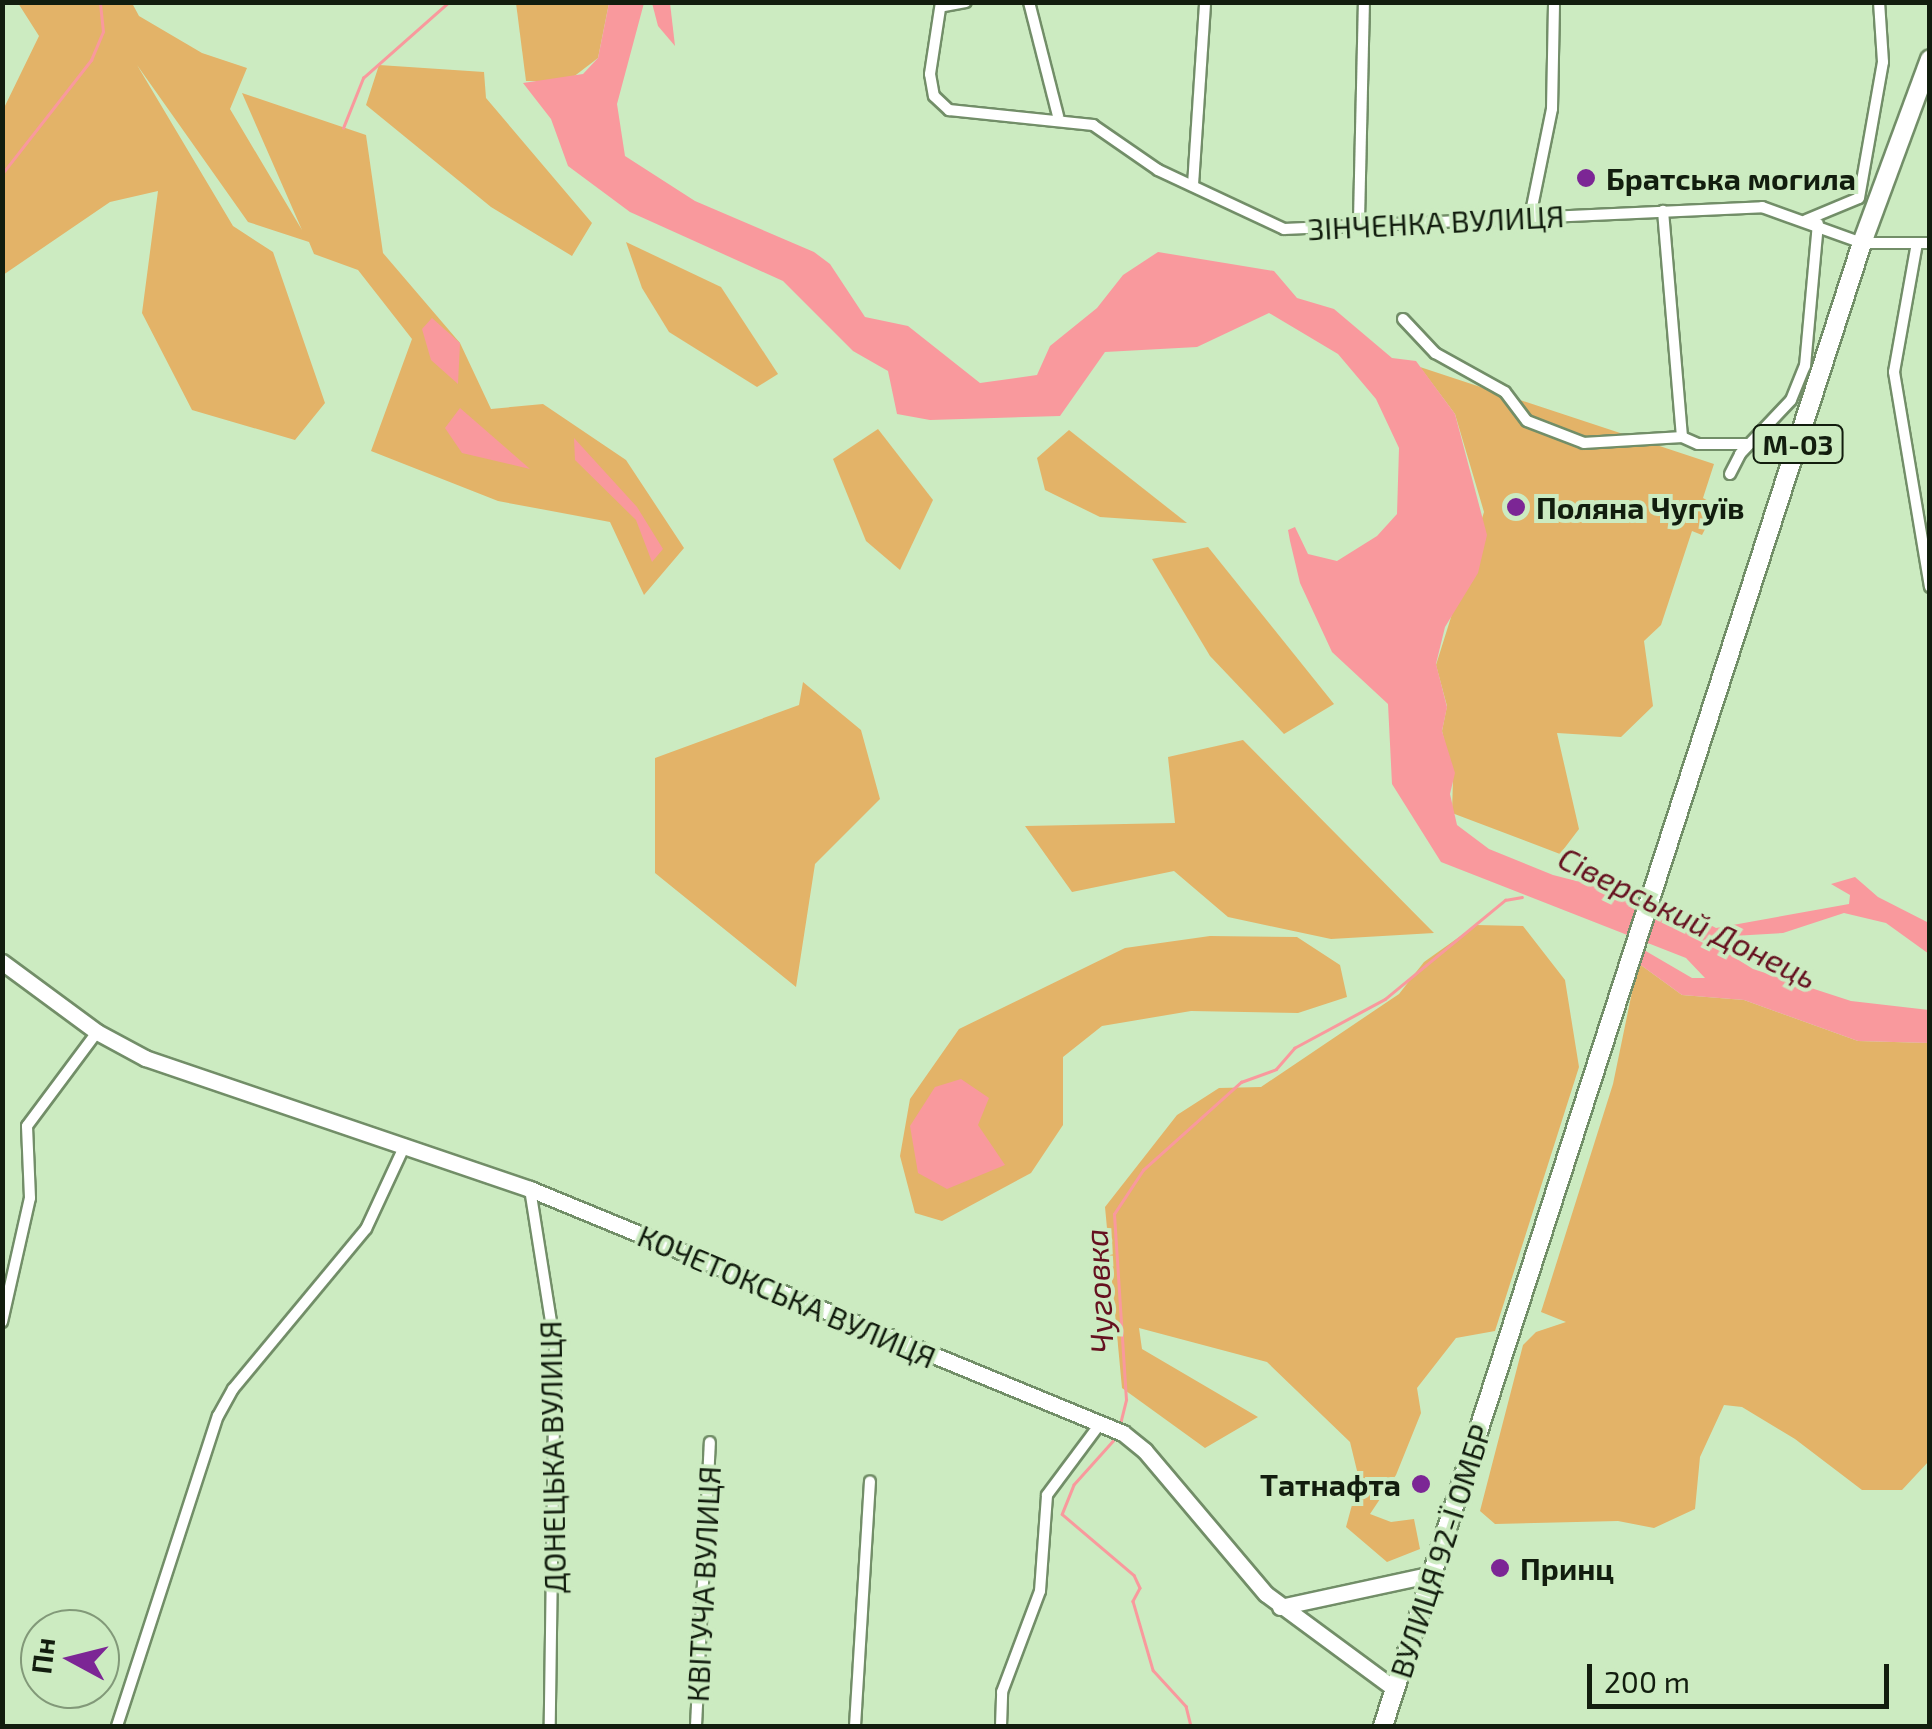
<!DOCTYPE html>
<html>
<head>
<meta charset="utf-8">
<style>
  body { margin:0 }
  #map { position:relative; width:1932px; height:1729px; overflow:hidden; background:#ccebc1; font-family:"Exo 2",sans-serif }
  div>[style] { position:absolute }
  .green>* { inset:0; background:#e3b368 }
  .water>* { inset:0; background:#f9999d }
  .stream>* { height:2.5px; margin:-1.25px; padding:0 1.25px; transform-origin:1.25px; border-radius:1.25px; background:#f9999d }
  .roads { filter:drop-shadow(2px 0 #728e68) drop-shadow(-2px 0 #728e68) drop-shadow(0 2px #728e68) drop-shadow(0 -2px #728e68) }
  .minor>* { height:10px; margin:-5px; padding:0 5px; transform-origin:5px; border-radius:5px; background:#fff }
  .secondary>* { height:15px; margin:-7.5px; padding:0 7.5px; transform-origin:7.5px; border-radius:7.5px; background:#fff }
  .trunk>* { height:18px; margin:-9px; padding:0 9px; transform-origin:9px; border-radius:9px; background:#fff }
  .dots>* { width:28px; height:28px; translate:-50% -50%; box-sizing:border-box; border:5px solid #ccebc1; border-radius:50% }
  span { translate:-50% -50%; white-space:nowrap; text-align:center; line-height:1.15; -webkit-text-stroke:8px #ccebc1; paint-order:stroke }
  .shield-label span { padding:2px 8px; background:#ccebc1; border:2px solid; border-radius:8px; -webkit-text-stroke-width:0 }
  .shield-label { font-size:28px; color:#121d0e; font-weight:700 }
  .poi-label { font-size:30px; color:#121d0e; font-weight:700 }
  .left { translate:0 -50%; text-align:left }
  .right { translate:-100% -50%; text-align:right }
  .street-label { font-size:30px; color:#121d0e }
  .water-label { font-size:32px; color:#65111f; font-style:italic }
  .frame { position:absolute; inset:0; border:5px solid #121d0e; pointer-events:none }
  .north { position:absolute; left:20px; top:1609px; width:100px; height:100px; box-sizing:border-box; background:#ccebc1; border:2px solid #829979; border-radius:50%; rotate:277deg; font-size:28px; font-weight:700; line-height:40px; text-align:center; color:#121d0e }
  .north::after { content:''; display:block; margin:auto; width:35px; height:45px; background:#7c2695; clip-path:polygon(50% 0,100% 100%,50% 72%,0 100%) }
  .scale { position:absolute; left:1587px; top:1664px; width:302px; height:45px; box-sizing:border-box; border:5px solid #121d0e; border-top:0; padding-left:12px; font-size:30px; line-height:35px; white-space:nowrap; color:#121d0e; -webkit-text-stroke:8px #ccebc1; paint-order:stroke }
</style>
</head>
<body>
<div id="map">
  <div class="green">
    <div style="clip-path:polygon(18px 3px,132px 3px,139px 16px,202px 53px,247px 68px,230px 109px,302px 230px,242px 93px,366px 135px,383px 253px,460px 343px,491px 409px,543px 404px,626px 460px,684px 548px,644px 595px,610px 522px,498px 501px,371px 451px,412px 339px,358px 270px,314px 254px,309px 242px,248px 222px,137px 65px,233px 226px,273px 252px,325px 403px,295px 440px,192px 410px,142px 313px,158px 191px,110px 202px,3px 275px,2px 112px,39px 36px)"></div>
    <div style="clip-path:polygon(516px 3px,609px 3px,598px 58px,568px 81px,526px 81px)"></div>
    <div style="clip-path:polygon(379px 65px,484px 72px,486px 98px,592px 223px,572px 256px,491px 207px,366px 105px)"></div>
    <div style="clip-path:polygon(626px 242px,721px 287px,778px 374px,757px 387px,669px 332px,642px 288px)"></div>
    <div style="clip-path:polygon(1420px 367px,1714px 464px,1703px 498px,1717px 506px,1702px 535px,1692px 531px,1661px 625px,1644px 641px,1653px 706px,1621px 737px,1557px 733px,1579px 829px,1560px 854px,1452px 813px,1453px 779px,1442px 731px,1447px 706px,1436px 665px,1484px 512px,1455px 414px)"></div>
    <div style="clip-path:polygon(878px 429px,933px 500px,900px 570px,866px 541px,833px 459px)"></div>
    <div style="clip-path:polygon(1069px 430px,1187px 523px,1100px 517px,1045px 490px,1037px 458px)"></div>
    <div style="clip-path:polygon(1208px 547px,1334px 704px,1284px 734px,1210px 656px,1152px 559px)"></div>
    <div style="clip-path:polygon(803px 682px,861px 730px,880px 799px,815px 864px,796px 987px,655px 873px,655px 758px,799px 705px)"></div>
    <div style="clip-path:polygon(1243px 740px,1434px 933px,1331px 939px,1228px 917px,1174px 871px,1072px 892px,1025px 826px,1175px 823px,1168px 757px)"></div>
    <div style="clip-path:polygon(1476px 925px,1523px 926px,1565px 980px,1579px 1067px,1495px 1331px,1456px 1338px,1417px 1388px,1421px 1413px,1396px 1475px,1370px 1514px,1391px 1522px,1414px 1519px,1420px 1549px,1387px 1562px,1346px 1527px,1359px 1479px,1350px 1442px,1267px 1362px,1139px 1328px,1142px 1349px,1258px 1417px,1205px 1448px,1122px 1388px,1105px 1207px,1177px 1115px,1219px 1088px,1261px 1087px,1399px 994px,1424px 962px)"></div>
    <div style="clip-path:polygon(1210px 936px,1297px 937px,1340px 965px,1347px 997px,1298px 1013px,1191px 1011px,1102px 1026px,1063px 1057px,1063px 1125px,1031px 1173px,942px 1221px,915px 1213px,900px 1156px,910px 1099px,959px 1029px,1125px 948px)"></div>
    <div style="clip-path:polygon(1638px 963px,1682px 995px,1744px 1000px,1858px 1041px,1929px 1043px,1929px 1461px,1902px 1490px,1862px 1490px,1795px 1439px,1742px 1407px,1724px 1405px,1700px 1457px,1695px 1509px,1654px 1528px,1618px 1521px,1495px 1524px,1480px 1511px,1523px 1345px,1536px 1332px,1566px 1322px,1541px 1312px,1613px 1084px)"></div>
  </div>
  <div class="water">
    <div style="clip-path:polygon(609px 3px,644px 3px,617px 104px,625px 156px,695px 201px,814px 252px,830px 264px,865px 317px,908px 326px,980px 383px,1037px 375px,1050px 346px,1097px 308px,1123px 275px,1158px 252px,1274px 271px,1297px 298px,1334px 309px,1392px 358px,1416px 361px,1455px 414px,1487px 535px,1478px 573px,1445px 627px,1436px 664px,1447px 707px,1442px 731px,1455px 773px,1450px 794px,1457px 825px,1489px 849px,1553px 875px,1674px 906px,1716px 928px,1849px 904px,1850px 895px,1831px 884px,1855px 877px,1878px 897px,1929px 923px,1929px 954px,1886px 923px,1844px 913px,1783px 933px,1733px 936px,1721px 949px,1753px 969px,1851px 1001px,1929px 1010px,1929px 1043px,1858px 1041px,1744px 1000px,1682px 995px,1638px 963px,1644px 950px,1692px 978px,1705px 978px,1686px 958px,1441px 862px,1392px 784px,1388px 704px,1332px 652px,1300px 583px,1290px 541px,1288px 530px,1295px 527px,1308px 554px,1337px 561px,1377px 536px,1397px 514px,1399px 448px,1376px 399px,1338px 354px,1269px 313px,1197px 347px,1105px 352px,1060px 416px,930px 420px,897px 414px,888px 371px,853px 351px,783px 281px,630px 212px,568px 166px,551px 119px,523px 83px,583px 74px,598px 58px)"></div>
    <div style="clip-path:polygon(652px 3px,670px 3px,675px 46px,658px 26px)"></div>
    <div style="clip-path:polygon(432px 318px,460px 343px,458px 384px,431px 360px,422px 329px)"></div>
    <div style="clip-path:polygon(460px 408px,530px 469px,462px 453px,445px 428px)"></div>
    <div style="clip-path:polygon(574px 438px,637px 507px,663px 549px,652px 562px,636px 520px,575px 460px)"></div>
    <div style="clip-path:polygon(961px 1079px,989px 1098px,978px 1125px,1005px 1165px,947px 1189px,918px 1173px,910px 1126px,935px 1087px)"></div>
  </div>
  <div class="stream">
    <div style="left:343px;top:128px;width:54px;rotate:-68.2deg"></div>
    <div style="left:363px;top:78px;width:115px;rotate:-41.5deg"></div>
    <div style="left:2px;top:174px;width:145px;rotate:-52deg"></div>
    <div style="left:91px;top:60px;width:30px;rotate:-67deg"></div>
    <div style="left:103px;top:32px;width:30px;rotate:-96deg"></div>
    <div style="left:1120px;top:1424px;width:25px;rotate:-76deg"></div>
    <div style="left:1126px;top:1400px;width:186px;rotate:-93.7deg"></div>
    <div style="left:1114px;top:1214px;width:53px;rotate:-56.6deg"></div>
    <div style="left:1143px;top:1170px;width:132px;rotate:-41.9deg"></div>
    <div style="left:1241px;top:1082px;width:37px;rotate:-20deg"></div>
    <div style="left:1276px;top:1069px;width:28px;rotate:-49deg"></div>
    <div style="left:1294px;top:1048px;width:103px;rotate:-28.3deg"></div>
    <div style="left:1385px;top:999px;width:156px;rotate:-39.5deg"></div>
    <div style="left:1505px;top:900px;width:17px;rotate:-10deg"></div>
    <div style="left:1117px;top:1437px;width:64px;rotate:131.9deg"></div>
    <div style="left:1074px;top:1485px;width:31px;rotate:112deg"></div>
    <div style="left:1062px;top:1514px;width:94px;rotate:40.3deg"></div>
    <div style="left:1134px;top:1575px;width:14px;rotate:65deg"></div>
    <div style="left:1140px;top:1588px;width:15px;rotate:118deg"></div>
    <div style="left:1133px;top:1601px;width:72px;rotate:73.8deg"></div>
    <div style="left:1153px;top:1670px;width:49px;rotate:47.5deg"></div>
    <div style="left:1186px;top:1706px;width:21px;rotate:76deg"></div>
  </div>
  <div class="roads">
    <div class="minor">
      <div style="left:941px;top:2px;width:73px;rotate:98.7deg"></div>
      <div style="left:930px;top:74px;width:22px;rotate:80deg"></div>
      <div style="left:934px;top:96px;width:21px;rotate:43deg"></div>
      <div style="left:949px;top:110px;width:145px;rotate:5.9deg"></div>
      <div style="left:1093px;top:125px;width:79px;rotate:34.7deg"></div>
      <div style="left:1158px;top:170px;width:139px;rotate:25.1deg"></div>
      <div style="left:1284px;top:229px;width:479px;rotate:-2.6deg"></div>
      <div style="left:1762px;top:207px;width:106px;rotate:19.8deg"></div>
      <div style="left:1862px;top:243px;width:68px"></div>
      <div style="left:1029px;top:2px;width:118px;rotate:75.7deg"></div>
      <div style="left:944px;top:6px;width:22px;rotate:-10deg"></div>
      <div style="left:1193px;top:185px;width:183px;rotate:-86.2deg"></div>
      <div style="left:1530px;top:217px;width:110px;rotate:-78.5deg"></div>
      <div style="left:1552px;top:109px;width:107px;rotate:-88.9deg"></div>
      <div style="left:1359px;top:220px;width:218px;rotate:-88.7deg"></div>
      <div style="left:1806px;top:220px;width:57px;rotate:-22.5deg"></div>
      <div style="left:1859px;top:198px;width:138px;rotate:-80deg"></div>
      <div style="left:1883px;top:62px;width:60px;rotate:-93.8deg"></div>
      <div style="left:1917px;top:243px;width:131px;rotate:100.1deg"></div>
      <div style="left:1894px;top:372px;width:218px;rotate:80.5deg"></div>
      <div style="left:1403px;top:319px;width:47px;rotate:46.7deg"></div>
      <div style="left:1435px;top:353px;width:80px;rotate:29.1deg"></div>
      <div style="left:1505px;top:392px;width:36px;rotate:53deg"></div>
      <div style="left:1527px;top:421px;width:61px;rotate:21.1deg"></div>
      <div style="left:1584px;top:443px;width:98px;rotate:-3.5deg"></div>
      <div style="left:1682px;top:437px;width:227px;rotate:-94.8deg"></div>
      <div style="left:1682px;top:437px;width:17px;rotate:24deg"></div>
      <div style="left:1698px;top:444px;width:50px"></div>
      <div style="left:1730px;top:474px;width:22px;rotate:-63deg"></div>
      <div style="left:1740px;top:454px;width:74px;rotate:-46.6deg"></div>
      <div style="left:1791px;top:400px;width:37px;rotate:-68deg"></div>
      <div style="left:1805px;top:366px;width:143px;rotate:-84.8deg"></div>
      <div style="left:530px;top:1189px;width:159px;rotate:81deg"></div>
      <div style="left:555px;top:1346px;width:380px;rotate:90.8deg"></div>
      <div style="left:2px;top:1322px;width:127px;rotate:-77.3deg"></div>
      <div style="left:30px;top:1198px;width:72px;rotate:-92.4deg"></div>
      <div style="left:27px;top:1126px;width:117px;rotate:-53.3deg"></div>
      <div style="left:117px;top:1726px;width:326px;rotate:-72deg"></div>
      <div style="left:218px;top:1416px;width:31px;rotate:-61deg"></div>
      <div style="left:233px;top:1389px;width:208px;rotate:-50.3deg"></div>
      <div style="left:366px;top:1229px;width:93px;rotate:-65.1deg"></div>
      <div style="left:696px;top:1726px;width:284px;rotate:-87.2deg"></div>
      <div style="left:855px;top:1726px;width:245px;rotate:-86.5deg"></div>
      <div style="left:1001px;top:1726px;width:34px;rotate:-88deg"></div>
      <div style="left:1002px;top:1692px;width:108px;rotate:-69.4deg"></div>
      <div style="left:1040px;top:1591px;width:96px;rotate:-85.8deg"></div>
      <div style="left:1047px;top:1495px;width:89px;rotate:-53.3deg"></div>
    </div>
    <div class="secondary">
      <div style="left:2px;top:962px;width:118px;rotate:36.4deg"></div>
      <div style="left:97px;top:1032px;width:55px;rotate:28.4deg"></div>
      <div style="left:145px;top:1058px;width:407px;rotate:18.8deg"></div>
      <div style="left:530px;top:1189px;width:641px;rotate:22.37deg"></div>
      <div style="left:1123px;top:1433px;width:28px;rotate:39deg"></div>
      <div style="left:1145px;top:1451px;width:187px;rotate:49.8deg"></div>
      <div style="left:1266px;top:1594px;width:160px;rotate:36.4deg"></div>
      <div style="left:1280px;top:1607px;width:157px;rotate:-12.2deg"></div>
    </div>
    <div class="trunk">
      <div style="left:1383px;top:1726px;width:1558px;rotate:-72.1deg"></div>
      <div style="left:1862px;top:243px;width:196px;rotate:-69.7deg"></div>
    </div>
  </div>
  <div class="dots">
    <div style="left:1586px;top:178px;background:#7c2695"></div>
    <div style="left:1516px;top:507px;background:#7c2695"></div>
    <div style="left:1421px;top:1484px;background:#7c2695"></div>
    <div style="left:1500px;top:1568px;background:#7c2695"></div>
  </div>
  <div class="shield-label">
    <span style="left:1798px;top:444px">М-03</span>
  </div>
  <div class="poi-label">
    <span class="left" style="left:1606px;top:178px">Братська могила</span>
    <span class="left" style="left:1536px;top:507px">Поляна Чугуїв</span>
    <span class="right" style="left:1401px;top:1484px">Татнафта</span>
    <span class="left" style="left:1520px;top:1568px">Принц</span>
  </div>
  <div class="street-label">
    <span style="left:1436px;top:222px;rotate:-3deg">ЗІНЧЕНКА ВУЛИЦЯ</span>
    <span style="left:787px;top:1296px;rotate:23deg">КОЧЕТОКСЬКА ВУЛИЦЯ</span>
    <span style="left:552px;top:1457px;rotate:-91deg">ДОНЕЦЬКА ВУЛИЦЯ</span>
    <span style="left:1440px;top:1551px;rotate:-72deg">ВУЛИЦЯ 92-Ї ОМБР</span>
    <span style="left:703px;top:1584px;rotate:-87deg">КВІТУЧА ВУЛИЦЯ</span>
  </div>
  <div class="water-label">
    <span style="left:1688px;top:917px;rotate:26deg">Сіверський Донець</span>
    <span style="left:1098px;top:1291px;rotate:-93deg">Чуговка</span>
  </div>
  <div class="frame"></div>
  <div class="north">Пн</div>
  <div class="scale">200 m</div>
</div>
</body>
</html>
